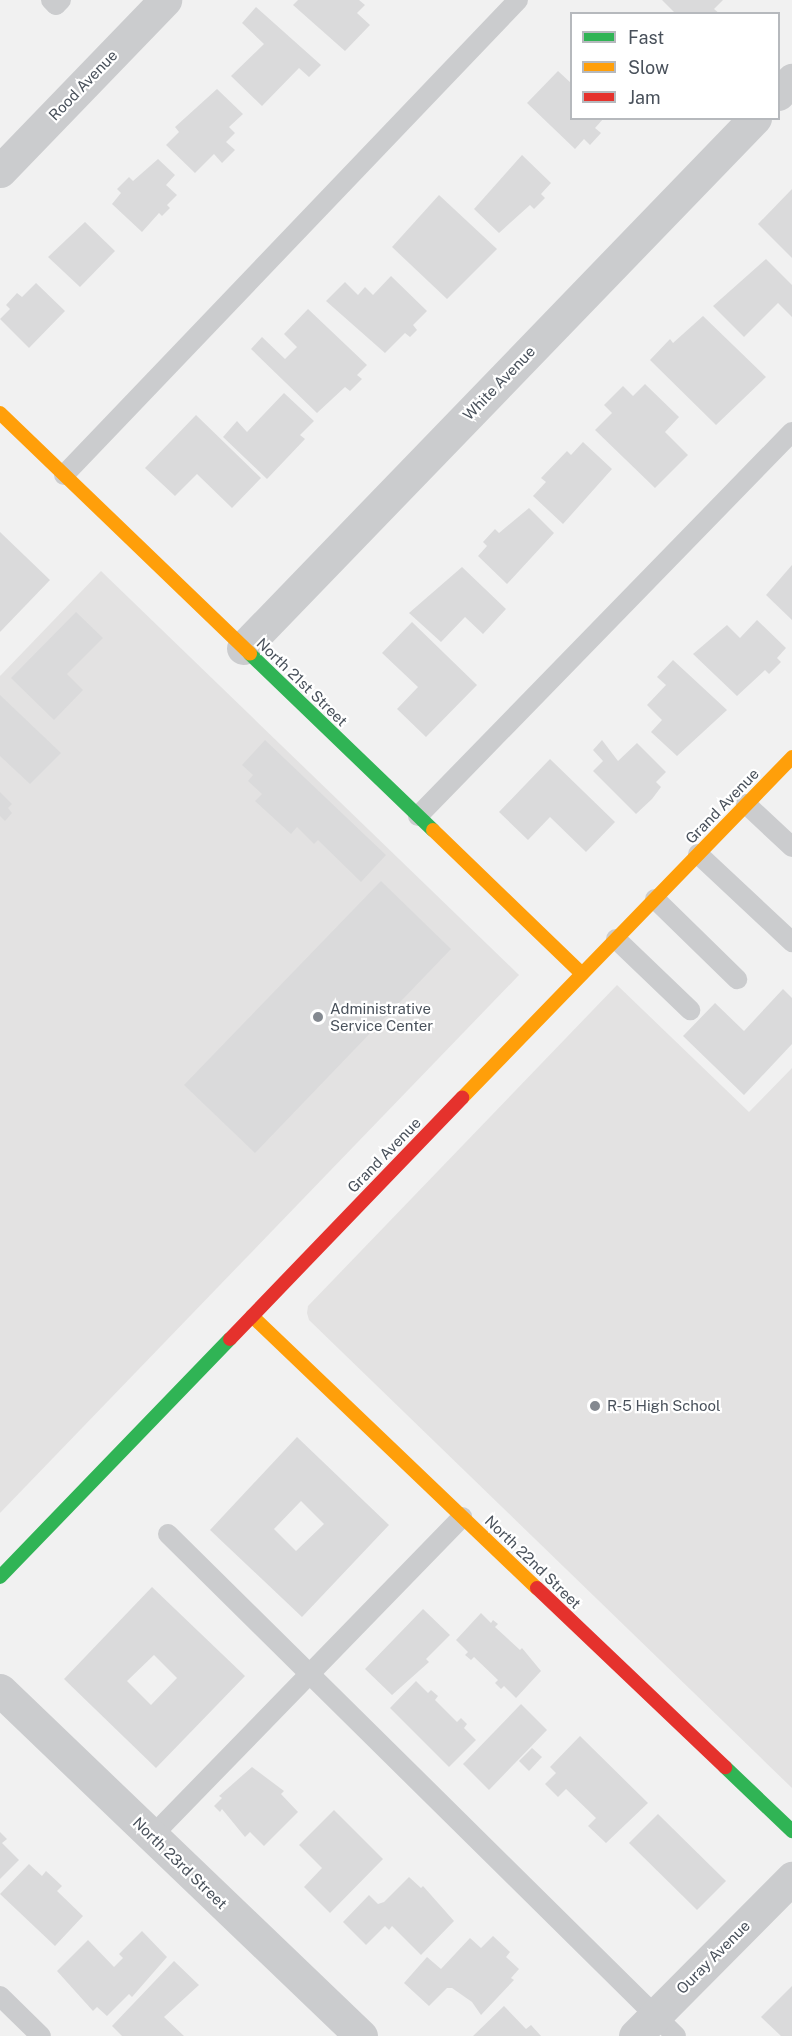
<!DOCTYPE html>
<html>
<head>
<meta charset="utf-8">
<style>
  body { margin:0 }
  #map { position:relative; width:792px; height:2036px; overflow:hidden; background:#f1f1f1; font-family:"Public Sans",sans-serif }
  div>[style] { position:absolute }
  .education>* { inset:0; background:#e3e2e2 }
  .building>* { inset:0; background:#dadadb }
  .lane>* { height:20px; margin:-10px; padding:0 10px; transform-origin:10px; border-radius:10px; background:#cbccce }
  .street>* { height:33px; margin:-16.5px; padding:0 16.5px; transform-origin:16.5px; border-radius:16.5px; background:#cbccce }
  .fast>* { height:14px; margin:-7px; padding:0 7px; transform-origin:7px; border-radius:7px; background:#30b455 }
  .slow>* { height:14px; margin:-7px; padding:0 7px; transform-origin:7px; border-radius:7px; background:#ff9f0a }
  .jam>* { height:14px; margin:-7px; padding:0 7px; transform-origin:7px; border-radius:7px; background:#e5322d }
  .dots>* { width:16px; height:16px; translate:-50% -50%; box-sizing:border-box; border:3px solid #fff; border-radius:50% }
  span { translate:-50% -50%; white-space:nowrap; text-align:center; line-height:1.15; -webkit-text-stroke:4.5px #fff; paint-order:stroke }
  .street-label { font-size:15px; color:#49515b }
  .poi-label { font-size:15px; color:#49515b }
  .left { translate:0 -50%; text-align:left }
  .legend { position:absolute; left:570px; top:12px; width:210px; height:108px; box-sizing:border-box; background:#fff; border:2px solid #b6b9bd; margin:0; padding:8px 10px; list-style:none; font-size:18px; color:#49515b }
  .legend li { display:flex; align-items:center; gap:12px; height:30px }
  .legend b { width:30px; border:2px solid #b6b9bd }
</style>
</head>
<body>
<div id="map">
  <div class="education">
    <div style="clip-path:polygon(101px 571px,519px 975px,0 1513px,0 676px)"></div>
    <div style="clip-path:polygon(617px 985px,749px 1112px,792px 1068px,792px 1788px,309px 1320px,307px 1313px,308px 1306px)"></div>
  </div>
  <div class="building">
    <div style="clip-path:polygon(298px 0,359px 0,365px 5px,357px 13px,370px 25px,345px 51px,293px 5px)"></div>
    <div style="clip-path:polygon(662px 0,723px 0,714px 9px,720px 14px,676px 14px)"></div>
    <div style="clip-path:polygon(256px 7px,321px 65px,309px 77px,299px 68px,262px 106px,231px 76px,264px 44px,242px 23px)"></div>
    <div style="clip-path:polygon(558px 71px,572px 84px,572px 118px,604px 118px,595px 128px,601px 133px,590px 145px,584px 139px,575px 149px,527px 103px)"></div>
    <div style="clip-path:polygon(217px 89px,243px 114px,229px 127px,235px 133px,226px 142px,235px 150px,222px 163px,214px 154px,195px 173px,166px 145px,179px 132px,175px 127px)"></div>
    <div style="clip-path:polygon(522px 155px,551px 183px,541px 194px,545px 198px,534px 209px,530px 205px,499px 233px,474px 209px)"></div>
    <div style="clip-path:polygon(158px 159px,175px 175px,166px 185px,177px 195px,167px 205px,170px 208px,162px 216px,159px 213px,142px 232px,112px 204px,121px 193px,117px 189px,129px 177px,133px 181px)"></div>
    <div style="clip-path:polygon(792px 189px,792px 258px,758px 224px)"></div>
    <div style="clip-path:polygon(439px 195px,497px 249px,447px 299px,392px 247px)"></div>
    <div style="clip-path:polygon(85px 222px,115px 251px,80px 287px,48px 257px)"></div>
    <div style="clip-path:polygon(766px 259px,792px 285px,792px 317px,778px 303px,744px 337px,713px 306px)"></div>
    <div style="clip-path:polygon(391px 276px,427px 311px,413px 325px,417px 330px,410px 337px,405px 333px,385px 353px,326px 301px,345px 282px,358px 295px,365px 287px,373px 295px)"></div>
    <div style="clip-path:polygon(36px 283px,65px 311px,29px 348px,0 319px,10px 309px,6px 305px,17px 293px,22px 297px)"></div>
    <div style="clip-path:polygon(308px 309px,367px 365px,357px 375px,362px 379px,350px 391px,345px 387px,317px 413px,251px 349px,262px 337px,285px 359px,297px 347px,284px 334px)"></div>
    <div style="clip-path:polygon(703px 316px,766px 377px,716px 425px,650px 360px,670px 339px,673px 343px)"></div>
    <div style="clip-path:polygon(645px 384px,679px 417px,665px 432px,688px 455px,655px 488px,595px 430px,612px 413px,604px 405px,623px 386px,633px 396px)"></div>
    <div style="clip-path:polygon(284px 393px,314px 421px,300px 435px,305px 439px,267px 479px,223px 437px,237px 421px,247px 432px)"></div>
    <div style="clip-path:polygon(196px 415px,261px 478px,232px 508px,197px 474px,175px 496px,145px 468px)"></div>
    <div style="clip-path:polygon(583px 442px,612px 469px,563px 524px,533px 496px,546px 482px,541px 478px,567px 451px,571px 455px)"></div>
    <div style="clip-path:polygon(529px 508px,554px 533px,507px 584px,478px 556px,487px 546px,483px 542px,495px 529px,499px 533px)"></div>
    <div style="clip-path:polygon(0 532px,50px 580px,0 632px)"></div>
    <div style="clip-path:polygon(792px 565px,792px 620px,766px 595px)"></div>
    <div style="clip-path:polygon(462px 567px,506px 609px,483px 634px,465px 617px,441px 642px,409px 613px)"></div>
    <div style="clip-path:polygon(76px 612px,103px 638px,67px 674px,83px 690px,54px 720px,11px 678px)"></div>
    <div style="clip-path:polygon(757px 620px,786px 648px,777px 658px,781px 662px,769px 674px,765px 670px,737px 696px,693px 654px,727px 625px,740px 638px)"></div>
    <div style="clip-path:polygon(412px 622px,477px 685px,426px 737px,397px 709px,418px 687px,382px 653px)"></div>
    <div style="clip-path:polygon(673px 660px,727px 710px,677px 756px,651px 732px,662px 720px,647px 705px,666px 685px,657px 677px)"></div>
    <div style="clip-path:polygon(0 695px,61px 753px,30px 784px,0 756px)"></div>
    <div style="clip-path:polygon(265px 740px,386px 855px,361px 882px,318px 840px,314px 844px,297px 827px,291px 834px,255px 801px,262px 794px,248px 781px,253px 775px,242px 765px)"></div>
    <div style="clip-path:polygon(602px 740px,618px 761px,637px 743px,666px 772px,656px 782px,661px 787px,652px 799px,636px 814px,593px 771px,603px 761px,593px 750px)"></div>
    <div style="clip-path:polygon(550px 759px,615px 822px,586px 852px,550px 817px,528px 840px,499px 812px)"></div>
    <div style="clip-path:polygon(0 792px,12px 804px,8px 808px,12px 813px,5px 821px,0 816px)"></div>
    <div style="clip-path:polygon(381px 881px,451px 949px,255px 1153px,184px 1085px)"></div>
    <div style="clip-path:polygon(783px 989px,792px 998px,792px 1044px,744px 1095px,683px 1036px,715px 1003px,744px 1031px)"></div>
    <div style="clip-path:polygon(evenodd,297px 1437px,389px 1525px,302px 1617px,210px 1530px,297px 1437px,301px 1501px,324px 1524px,296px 1551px,274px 1529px,301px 1501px)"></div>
    <div style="clip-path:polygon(evenodd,152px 1587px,245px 1676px,156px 1768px,64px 1679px,152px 1587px,154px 1655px,177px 1678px,151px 1705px,127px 1681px,154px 1655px)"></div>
    <div style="clip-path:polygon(423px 1609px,450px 1635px,426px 1659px,429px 1662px,392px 1695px,365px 1669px)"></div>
    <div style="clip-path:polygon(481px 1613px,491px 1623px,493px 1620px,498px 1624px,495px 1627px,520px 1650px,522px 1648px,541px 1671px,516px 1698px,504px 1686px,501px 1689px,495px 1683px,498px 1680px,474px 1657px,471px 1660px,465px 1655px,468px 1652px,456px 1640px)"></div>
    <div style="clip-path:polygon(416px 1681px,428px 1693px,431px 1690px,438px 1696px,435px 1700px,457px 1722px,461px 1718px,467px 1724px,464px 1728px,476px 1740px,449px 1767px,390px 1708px)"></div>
    <div style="clip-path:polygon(521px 1704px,547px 1730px,489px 1790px,463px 1764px)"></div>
    <div style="clip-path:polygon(580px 1736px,648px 1803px,606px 1843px,588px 1826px,596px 1818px,566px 1789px,558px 1797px,545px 1784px,556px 1773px,550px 1767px)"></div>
    <div style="clip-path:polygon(532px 1748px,542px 1757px,529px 1771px,519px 1761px)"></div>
    <div style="clip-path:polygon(252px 1767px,284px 1791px,281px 1794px,298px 1812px,264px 1846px,250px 1832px,245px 1837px,222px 1809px,220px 1812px,214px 1806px,222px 1798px,219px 1796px)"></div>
    <div style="clip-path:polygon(334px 1810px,383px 1859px,330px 1913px,304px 1887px,322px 1868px,299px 1845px)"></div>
    <div style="clip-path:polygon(658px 1814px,726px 1881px,697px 1910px,629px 1843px)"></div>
    <div style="clip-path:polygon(0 1832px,7px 1839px,2px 1843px,19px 1860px,0 1879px)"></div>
    <div style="clip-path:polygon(29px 1864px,42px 1876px,46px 1871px,62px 1886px,57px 1891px,83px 1916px,55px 1946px,0 1894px)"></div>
    <div style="clip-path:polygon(409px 1877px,421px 1888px,423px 1886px,454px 1921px,421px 1955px,392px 1926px,389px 1930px,385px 1926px,366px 1945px,343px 1922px,369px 1895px,378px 1904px,384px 1902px)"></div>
    <div style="clip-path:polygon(142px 1931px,167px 1957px,132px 1997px,129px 1994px,107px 2016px,97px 2007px,93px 2011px,57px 1971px,88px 1940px,114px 1967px,123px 1958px,119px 1954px)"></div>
    <div style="clip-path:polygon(493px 1936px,510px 1952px,506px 1957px,519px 1969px,511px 1978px,514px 1980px,481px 2015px,472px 2002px,452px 1988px,447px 1988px,429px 2006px,404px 1983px,427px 1957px,441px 1969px,470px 1938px,481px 1948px)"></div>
    <div style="clip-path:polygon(174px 1961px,199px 1985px,164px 2017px,184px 2036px,122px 2036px,112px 2026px)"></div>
    <div style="clip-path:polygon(792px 1986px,792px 2036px,781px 2036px,761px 2017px)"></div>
    <div style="clip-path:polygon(504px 2006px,526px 2029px,531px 2025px,541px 2036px,473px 2036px)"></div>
  </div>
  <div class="lane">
    <div style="left:51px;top:0;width:7px;rotate:45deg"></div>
    <div style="left:56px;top:5px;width:7px;rotate:-45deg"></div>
    <div style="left:64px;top:475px;width:657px;rotate:-46.29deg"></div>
    <div style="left:746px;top:804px;width:63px;rotate:43.1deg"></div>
    <div style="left:418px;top:816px;width:536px;rotate:-45.76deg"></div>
    <div style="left:698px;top:854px;width:129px;rotate:43.1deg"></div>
    <div style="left:655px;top:899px;width:115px;rotate:44.3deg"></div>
    <div style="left:616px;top:939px;width:103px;rotate:43.8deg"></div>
    <div style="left:168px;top:1534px;width:714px;rotate:44.66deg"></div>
    <div style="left:152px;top:1836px;width:445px;rotate:-45.8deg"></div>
    <div style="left:0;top:1996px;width:57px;rotate:44.3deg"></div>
  </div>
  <div class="street">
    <div style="left:778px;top:94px;width:20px;rotate:-45deg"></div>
    <div style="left:0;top:171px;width:238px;rotate:-46deg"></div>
    <div style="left:243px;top:648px;width:737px;rotate:-45.99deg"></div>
    <div style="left:0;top:1690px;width:500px;rotate:43.78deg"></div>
    <div style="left:635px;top:2036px;width:223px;rotate:-45.2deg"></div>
  </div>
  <div class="fast">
    <div style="left:250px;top:654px;width:254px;rotate:43.9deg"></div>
    <div style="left:0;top:1577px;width:331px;rotate:-46deg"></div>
    <div style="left:725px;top:1767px;width:93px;rotate:43.7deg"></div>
  </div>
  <div class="slow">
    <div style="left:0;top:413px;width:347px;rotate:43.9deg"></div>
    <div style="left:433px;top:830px;width:207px;rotate:44deg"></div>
    <div style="left:462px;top:1098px;width:475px;rotate:-45.9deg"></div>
    <div style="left:252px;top:1316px;width:394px;rotate:43.7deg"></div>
  </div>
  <div class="jam">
    <div style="left:230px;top:1339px;width:335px;rotate:-46.1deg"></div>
    <div style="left:537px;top:1588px;width:260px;rotate:43.6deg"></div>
  </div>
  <div class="dots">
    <div style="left:318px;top:1017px;background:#848990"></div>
    <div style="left:595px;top:1406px;background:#848990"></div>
  </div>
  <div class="street-label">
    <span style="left:83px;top:85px;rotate:-46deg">Rood Avenue</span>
    <span style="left:499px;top:383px;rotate:-46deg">White Avenue</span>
    <span style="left:302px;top:682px;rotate:44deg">North 21st Street</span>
    <span style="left:722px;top:806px;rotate:-46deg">Grand Avenue</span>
    <span style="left:384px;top:1155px;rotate:-46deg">Grand Avenue</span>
    <span style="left:533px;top:1562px;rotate:44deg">North 22nd Street</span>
    <span style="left:180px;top:1863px;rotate:44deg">North 23rd Street</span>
    <span style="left:713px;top:1957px;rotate:-45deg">Ouray Avenue</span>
  </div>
  <div class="poi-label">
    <span class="left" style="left:330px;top:1017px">Administrative<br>Service Center</span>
    <span class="left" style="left:607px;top:1406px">R-5 High School</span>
  </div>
  <ul class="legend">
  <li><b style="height:8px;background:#30b455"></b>Fast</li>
  <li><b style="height:8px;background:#ff9f0a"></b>Slow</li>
  <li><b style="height:8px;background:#e5322d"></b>Jam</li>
  </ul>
</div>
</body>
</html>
